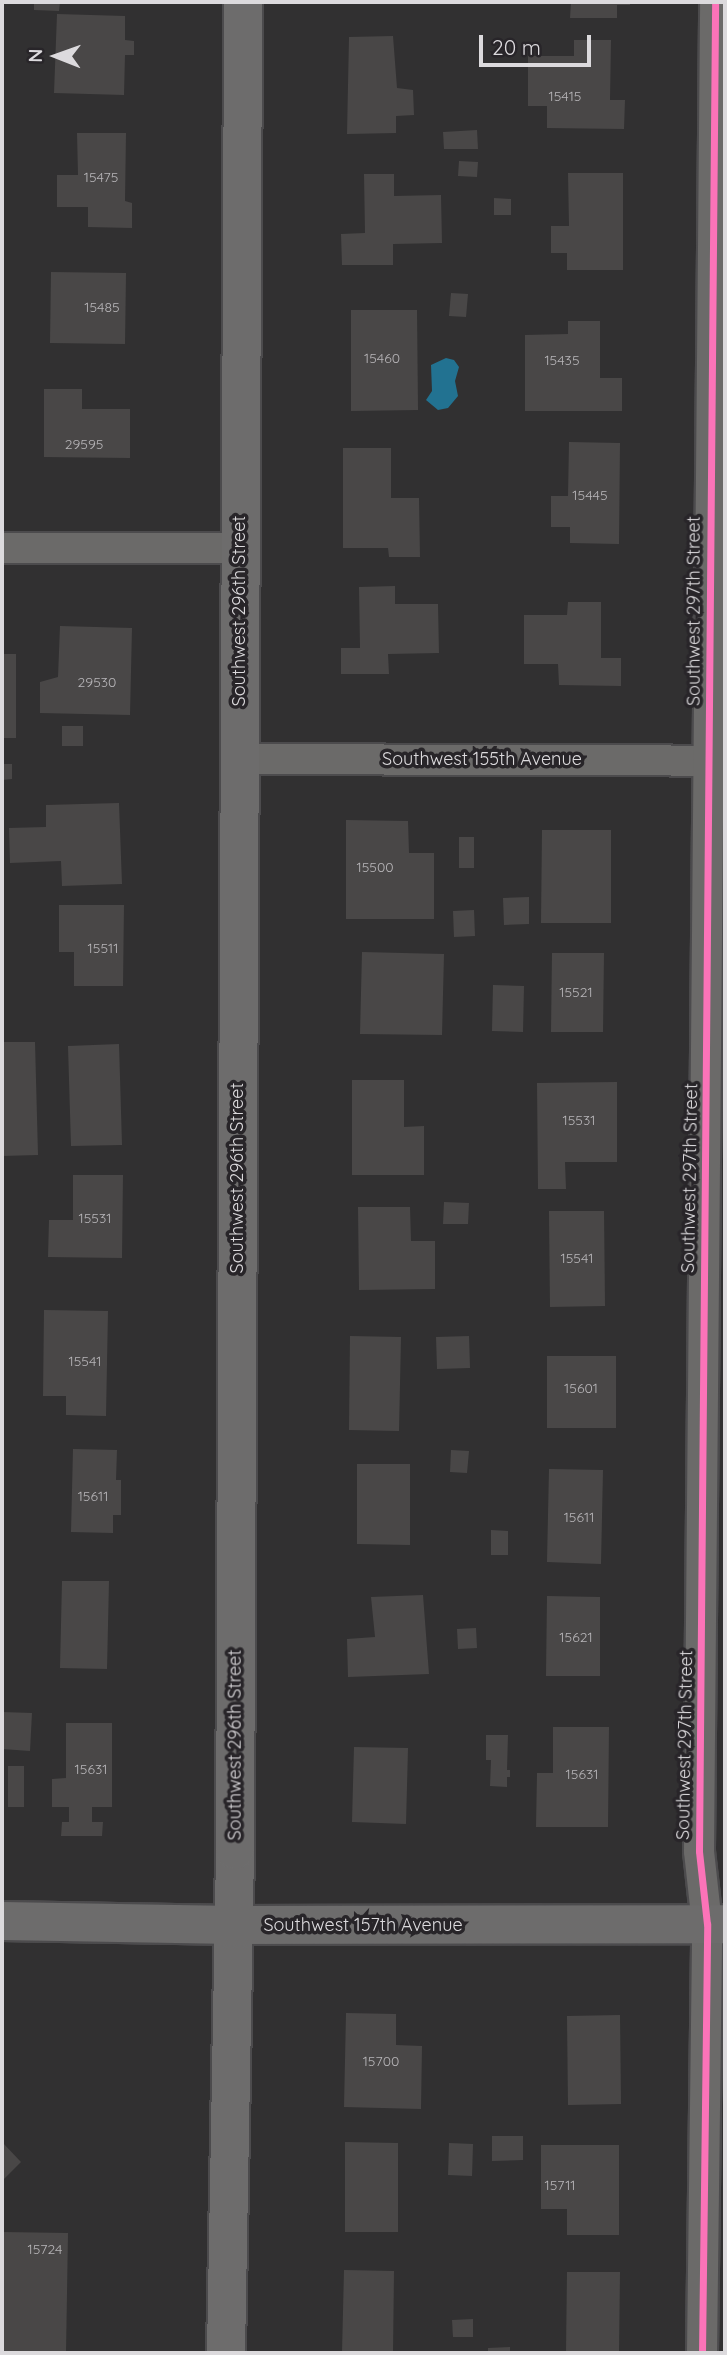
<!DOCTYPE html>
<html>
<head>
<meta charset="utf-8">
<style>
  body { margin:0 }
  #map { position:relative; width:727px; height:2355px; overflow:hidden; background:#313031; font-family:Quicksand,sans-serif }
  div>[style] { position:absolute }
  .water>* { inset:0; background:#227291 }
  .building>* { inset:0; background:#494747 }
  .roads { filter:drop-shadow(2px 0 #4c4b4d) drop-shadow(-2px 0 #4c4b4d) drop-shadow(0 2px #4c4b4d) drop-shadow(0 -2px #4c4b4d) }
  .street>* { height:30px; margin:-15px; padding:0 15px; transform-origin:15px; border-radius:15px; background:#6b6a69 }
  .secondary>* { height:38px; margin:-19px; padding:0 19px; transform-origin:19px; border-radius:19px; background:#6d6c6c }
  .cycleway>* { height:7px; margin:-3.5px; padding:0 3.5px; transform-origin:3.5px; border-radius:3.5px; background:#fb73b8 }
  span { translate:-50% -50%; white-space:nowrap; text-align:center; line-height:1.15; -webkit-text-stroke:7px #282529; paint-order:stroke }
  .number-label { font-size:14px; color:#b7b5b8 }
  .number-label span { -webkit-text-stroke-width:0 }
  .street-label { font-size:18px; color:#dcdadd }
  .frame { position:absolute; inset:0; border:4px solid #dcdadd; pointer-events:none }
  .north { position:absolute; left:21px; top:21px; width:70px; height:70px; -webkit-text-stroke:5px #282529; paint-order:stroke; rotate:271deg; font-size:19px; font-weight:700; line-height:28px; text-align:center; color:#dcdadd }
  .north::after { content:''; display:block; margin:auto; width:24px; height:32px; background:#dcdadd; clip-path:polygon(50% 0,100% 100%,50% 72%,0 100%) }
  .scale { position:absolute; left:479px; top:35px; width:112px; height:32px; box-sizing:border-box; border:4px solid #dcdadd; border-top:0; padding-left:9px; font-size:21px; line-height:24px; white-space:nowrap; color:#dcdadd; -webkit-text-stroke:5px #282529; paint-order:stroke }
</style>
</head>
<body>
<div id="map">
  <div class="water">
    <div style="clip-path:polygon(446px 358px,454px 360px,459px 367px,455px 381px,458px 396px,448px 408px,438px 410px,426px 400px,432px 391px,431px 365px)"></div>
  </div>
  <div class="building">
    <div style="clip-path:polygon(34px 2px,60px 2px,59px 11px,34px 10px)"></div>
    <div style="clip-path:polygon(571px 2px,630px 2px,630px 5px,617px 5px,617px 18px,570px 18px)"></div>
    <div style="clip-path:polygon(57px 14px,125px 16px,125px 40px,134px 41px,134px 55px,125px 55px,124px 95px,54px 93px)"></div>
    <div style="clip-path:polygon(393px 36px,397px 88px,413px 90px,414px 115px,396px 116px,396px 133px,347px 134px,349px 37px)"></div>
    <div style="clip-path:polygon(574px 40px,611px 40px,610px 100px,625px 100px,624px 129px,547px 128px,547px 106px,528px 106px,528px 56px,574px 56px)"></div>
    <div style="clip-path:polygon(477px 130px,478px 149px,444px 149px,443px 132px)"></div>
    <div style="clip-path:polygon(77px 133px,126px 133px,125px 201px,132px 203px,132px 228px,88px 227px,88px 207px,57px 207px,57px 175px,78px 175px)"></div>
    <div style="clip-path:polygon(459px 161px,478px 162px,477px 177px,458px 176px)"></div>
    <div style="clip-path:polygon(568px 173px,623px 173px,623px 270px,567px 270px,567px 253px,551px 253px,551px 226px,569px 226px)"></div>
    <div style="clip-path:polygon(364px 174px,394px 174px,394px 196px,441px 195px,442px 243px,393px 244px,393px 265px,342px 265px,341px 234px,365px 233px)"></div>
    <div style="clip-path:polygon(494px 198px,511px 199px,511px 215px,494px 215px)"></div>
    <div style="clip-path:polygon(51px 272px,126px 273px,125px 344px,50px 343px)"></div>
    <div style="clip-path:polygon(451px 293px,468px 294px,466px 317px,449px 316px)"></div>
    <div style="clip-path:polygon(351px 310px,417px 310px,418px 410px,351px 411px)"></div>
    <div style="clip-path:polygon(568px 321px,600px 321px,600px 378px,622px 378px,622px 411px,525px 411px,525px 335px,568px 334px)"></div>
    <div style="clip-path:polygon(44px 389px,82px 389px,82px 409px,130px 409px,130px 458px,44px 457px)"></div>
    <div style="clip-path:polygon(569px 442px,620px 443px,619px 544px,570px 543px,570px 527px,551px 527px,551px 496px,568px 496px)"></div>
    <div style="clip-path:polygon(343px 448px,391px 448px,391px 498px,419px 498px,420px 557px,389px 557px,388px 548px,343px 548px)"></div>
    <div style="clip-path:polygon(395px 586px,395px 604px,438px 604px,439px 653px,388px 654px,389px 674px,341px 674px,341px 648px,360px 648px,359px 587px)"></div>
    <div style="clip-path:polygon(568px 602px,601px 602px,601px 658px,621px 658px,621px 686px,559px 685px,558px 664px,524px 664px,524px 615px,567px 615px)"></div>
    <div style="clip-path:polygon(60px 626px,132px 628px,130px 715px,40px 713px,40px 682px,58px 677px)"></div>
    <div style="clip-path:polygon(2px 654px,16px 654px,16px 738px,2px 738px)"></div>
    <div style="clip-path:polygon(62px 726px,83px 726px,83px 746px,62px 746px)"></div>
    <div style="clip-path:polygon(2px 764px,12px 764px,12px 779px,2px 780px)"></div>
    <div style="clip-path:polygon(119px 803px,122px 884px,62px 886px,61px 861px,10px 863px,9px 828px,46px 827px,46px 805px)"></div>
    <div style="clip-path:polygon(346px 820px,408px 821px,409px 853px,434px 853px,434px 919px,346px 919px)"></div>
    <div style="clip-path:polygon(542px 830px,611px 830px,611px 923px,541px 923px)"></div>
    <div style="clip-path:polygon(459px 837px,474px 837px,474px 868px,459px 868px)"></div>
    <div style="clip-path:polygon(529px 897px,529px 924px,504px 925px,503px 898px)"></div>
    <div style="clip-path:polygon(59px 905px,124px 905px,123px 986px,74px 986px,74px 952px,59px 952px)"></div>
    <div style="clip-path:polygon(474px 910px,475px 936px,454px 937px,453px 911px)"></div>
    <div style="clip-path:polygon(362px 952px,444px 954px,442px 1035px,360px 1034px)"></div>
    <div style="clip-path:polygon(552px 953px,604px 953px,603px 1032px,551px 1032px)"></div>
    <div style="clip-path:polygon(493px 985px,524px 986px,523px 1032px,492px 1031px)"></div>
    <div style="clip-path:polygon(2px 1042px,35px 1042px,38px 1155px,2px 1156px)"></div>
    <div style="clip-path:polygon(119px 1044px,122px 1145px,71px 1146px,68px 1046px)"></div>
    <div style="clip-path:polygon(352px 1080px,404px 1080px,404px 1127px,424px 1126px,424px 1175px,352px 1175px)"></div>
    <div style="clip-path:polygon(617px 1082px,617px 1162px,565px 1162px,566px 1189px,538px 1189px,537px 1083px)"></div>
    <div style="clip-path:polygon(73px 1175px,123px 1175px,122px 1258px,48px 1257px,49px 1220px,73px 1220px)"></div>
    <div style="clip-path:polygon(444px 1202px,469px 1203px,468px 1224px,443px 1224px)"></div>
    <div style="clip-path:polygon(358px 1207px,410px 1207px,411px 1241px,435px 1241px,435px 1289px,359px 1290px)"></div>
    <div style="clip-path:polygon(549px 1211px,604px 1211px,605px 1306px,550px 1307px)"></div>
    <div style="clip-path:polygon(44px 1310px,108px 1311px,106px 1416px,66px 1415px,66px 1396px,43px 1396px)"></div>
    <div style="clip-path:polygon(350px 1336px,401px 1337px,399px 1431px,349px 1430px)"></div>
    <div style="clip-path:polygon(469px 1336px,470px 1368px,437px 1369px,436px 1337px)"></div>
    <div style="clip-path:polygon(547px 1356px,616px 1356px,616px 1428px,547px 1428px)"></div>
    <div style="clip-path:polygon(73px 1449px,117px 1450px,116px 1480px,121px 1480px,121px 1515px,113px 1515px,113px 1533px,71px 1532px)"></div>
    <div style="clip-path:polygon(451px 1450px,469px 1451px,467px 1473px,450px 1472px)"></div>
    <div style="clip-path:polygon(357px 1464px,410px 1464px,410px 1545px,357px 1544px)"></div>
    <div style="clip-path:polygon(549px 1469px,603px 1470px,601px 1564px,547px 1562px)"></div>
    <div style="clip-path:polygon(491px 1530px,508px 1531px,508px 1555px,491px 1555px)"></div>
    <div style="clip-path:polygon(62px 1581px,109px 1581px,107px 1669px,60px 1668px)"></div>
    <div style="clip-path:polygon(423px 1595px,429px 1674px,348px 1677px,347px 1639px,375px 1637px,371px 1597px)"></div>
    <div style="clip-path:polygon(547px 1596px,600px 1597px,600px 1676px,546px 1676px)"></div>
    <div style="clip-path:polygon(476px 1628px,477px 1648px,458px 1649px,457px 1629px)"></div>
    <div style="clip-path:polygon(2px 1712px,32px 1713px,30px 1751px,2px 1749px)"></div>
    <div style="clip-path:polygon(66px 1723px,112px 1723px,112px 1807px,92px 1807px,92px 1822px,103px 1822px,102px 1836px,61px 1836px,62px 1822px,69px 1822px,69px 1807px,52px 1807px,52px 1779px,66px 1778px)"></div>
    <div style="clip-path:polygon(553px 1727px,609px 1727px,608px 1827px,536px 1827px,537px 1773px,553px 1773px)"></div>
    <div style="clip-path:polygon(486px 1735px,508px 1735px,507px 1770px,510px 1770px,510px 1777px,507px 1777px,507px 1787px,490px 1786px,491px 1760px,486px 1760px)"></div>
    <div style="clip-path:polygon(354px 1747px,408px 1748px,406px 1824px,352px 1822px)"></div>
    <div style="clip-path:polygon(8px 1766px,24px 1766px,24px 1807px,8px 1807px)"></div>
    <div style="clip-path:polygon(346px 2013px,396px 2014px,396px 2045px,422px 2046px,421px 2109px,344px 2107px)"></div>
    <div style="clip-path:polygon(620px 2015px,621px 2104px,568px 2105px,567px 2016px)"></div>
    <div style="clip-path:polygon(492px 2136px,523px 2136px,523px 2160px,492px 2161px)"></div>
    <div style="clip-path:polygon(2px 2142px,21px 2162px,2px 2181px)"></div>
    <div style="clip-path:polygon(345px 2142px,398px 2143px,398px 2232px,345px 2232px)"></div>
    <div style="clip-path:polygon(449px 2143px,473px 2144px,472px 2176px,448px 2175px)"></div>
    <div style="clip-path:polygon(541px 2145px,619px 2145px,619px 2235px,567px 2235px,567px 2209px,541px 2209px)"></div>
    <div style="clip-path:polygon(2px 2232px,68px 2233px,66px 2353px,2px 2353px)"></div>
    <div style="clip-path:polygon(344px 2270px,394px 2271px,393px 2353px,342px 2353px)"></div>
    <div style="clip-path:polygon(567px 2272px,620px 2272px,619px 2353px,566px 2353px)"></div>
    <div style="clip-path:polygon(473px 2319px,473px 2337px,453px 2337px,452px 2320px)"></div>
    <div style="clip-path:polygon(510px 2347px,510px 2353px,488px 2353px,488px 2348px)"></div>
  </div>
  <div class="roads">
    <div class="street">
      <div style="left:2px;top:548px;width:237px"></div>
      <div style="left:238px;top:759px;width:487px;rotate:0.2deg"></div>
      <div style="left:702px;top:2353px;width:429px;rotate:-89.3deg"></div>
      <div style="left:707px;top:1924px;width:73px;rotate:-96.3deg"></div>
      <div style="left:699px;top:1851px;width:1849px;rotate:-89.5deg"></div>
    </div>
    <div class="secondary">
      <div style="left:2px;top:1921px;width:232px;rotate:1deg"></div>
      <div style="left:234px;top:1925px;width:491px;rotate:-0.1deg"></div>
      <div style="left:226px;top:2353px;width:503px;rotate:-88.97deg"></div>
      <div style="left:235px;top:1850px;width:1848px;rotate:-89.75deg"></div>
    </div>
  </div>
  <div class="cycleway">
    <div style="left:702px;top:2353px;width:429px;rotate:-89.3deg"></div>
    <div style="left:707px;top:1924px;width:73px;rotate:-96.3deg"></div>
    <div style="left:699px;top:1851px;width:1849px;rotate:-89.5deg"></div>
  </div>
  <div class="number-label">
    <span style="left:565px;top:96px">15415</span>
    <span style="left:101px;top:177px">15475</span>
    <span style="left:102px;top:307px">15485</span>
    <span style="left:382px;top:358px">15460</span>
    <span style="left:562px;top:360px">15435</span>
    <span style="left:84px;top:444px">29595</span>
    <span style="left:590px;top:495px">15445</span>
    <span style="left:97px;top:682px">29530</span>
    <span style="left:375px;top:867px">15500</span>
    <span style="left:103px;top:948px">15511</span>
    <span style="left:576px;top:992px">15521</span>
    <span style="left:579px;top:1120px">15531</span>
    <span style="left:95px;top:1218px">15531</span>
    <span style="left:577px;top:1258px">15541</span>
    <span style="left:85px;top:1361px">15541</span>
    <span style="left:581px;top:1388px">15601</span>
    <span style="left:93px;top:1496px">15611</span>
    <span style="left:579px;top:1517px">15611</span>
    <span style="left:576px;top:1637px">15621</span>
    <span style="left:91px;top:1769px">15631</span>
    <span style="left:582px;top:1774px">15631</span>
    <span style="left:381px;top:2061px">15700</span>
    <span style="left:560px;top:2185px">15711</span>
    <span style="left:45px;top:2249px">15724</span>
  </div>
  <div class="street-label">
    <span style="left:239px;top:611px;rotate:-90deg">Southwest 296th Street</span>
    <span style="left:694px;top:611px;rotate:-90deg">Southwest 297th Street</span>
    <span style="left:482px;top:759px">Southwest 155th Avenue</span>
    <span style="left:237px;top:1178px;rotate:-90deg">Southwest 296th Street</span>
    <span style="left:690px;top:1178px;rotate:-89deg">Southwest 297th Street</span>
    <span style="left:235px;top:1745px;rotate:-90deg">Southwest 296th Street</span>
    <span style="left:685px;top:1745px;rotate:-89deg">Southwest 297th Street</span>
    <span style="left:363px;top:1925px">Southwest 157th Avenue</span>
  </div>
  <div class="frame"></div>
  <div class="north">N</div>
  <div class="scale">20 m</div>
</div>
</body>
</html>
